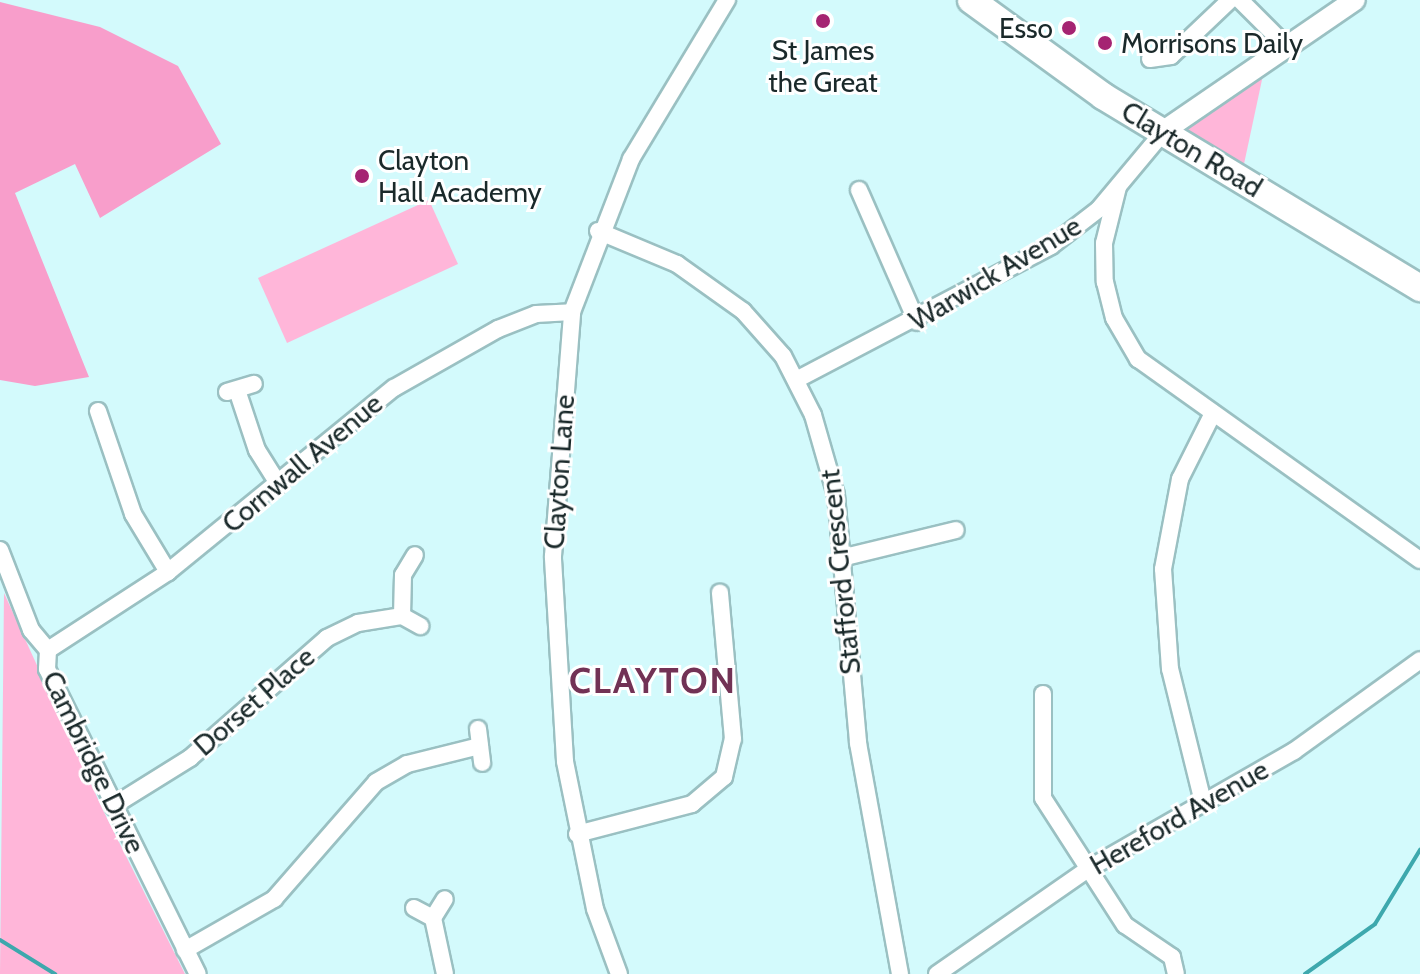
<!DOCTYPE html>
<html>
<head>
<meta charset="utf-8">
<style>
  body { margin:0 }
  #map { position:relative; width:1420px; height:974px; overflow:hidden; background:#d3fafc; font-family:Cabin,sans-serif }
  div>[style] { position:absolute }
  .green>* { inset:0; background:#ffb6d9 }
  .forest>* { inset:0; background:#f89ecb }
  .stream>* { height:4px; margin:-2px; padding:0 2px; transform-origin:2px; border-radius:2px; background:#3da8ad }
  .roads { filter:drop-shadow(2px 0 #9ac0c2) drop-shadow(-2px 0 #9ac0c2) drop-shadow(0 2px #9ac0c2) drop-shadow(0 -2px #9ac0c2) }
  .minor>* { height:16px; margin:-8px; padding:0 8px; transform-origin:8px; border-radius:8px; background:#fff }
  .tertiary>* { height:20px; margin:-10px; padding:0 10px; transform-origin:10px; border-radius:10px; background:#fff }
  .primary>* { height:26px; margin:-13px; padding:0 13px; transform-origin:13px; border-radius:13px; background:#fff }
  .dots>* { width:22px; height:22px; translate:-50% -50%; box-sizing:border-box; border:4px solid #fff; border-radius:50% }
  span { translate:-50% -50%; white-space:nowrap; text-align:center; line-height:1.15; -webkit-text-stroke:6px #fff; paint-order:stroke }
  .poi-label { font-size:28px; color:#1a292a }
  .right { translate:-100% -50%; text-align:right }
  .left { translate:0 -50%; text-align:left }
  .street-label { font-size:28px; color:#1a292a }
  .district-label { font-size:36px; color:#723255; font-weight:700; letter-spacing:2px }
</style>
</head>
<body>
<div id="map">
  <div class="green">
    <div style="clip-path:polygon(1266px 61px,1241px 178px,1165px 130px)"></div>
    <div style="clip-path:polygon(429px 200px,458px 264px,287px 343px,258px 278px)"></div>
    <div style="clip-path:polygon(4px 593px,103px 810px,185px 974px,0 974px)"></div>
  </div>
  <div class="forest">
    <div style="clip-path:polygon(0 2px,100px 27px,178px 66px,221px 144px,100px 218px,75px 164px,15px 193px,89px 377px,35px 386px,0 380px)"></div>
  </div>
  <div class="stream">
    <div style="left:0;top:940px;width:65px;rotate:31.7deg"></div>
    <div style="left:1305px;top:974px;width:86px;rotate:-35.5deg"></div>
    <div style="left:1375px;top:924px;width:87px;rotate:-58.7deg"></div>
  </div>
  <div class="roads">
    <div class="minor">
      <div style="left:1240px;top:0;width:66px;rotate:45deg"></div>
      <div style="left:1150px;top:59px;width:21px;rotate:-8deg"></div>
      <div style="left:1171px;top:56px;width:81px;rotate:-43.5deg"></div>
      <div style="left:1118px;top:187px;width:58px;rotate:104deg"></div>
      <div style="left:1104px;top:243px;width:39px;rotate:89deg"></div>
      <div style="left:1105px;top:282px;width:37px;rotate:76deg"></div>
      <div style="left:1114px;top:318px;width:48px;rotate:59.7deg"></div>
      <div style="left:1138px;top:359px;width:346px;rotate:35.5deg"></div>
      <div style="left:859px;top:190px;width:144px;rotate:66.3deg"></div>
      <div style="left:598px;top:231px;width:86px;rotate:22.7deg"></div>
      <div style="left:677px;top:264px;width:81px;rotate:35.5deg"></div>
      <div style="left:743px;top:311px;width:60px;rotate:48.4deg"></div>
      <div style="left:783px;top:356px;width:66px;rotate:63deg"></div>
      <div style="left:813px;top:415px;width:83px;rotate:74deg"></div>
      <div style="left:836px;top:495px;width:249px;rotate:84.9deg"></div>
      <div style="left:858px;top:743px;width:235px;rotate:79.7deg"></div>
      <div style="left:796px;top:380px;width:288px;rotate:-27.7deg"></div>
      <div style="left:1051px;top:246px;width:61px;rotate:-37.6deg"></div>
      <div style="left:1099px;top:209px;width:103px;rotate:-50.1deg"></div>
      <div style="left:227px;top:392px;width:28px;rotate:-17deg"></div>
      <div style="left:238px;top:393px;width:60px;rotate:71.6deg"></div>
      <div style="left:257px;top:450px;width:41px;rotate:57.8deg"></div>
      <div style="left:98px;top:411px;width:109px;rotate:71.2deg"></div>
      <div style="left:133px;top:514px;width:68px;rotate:58.9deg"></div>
      <div style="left:0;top:550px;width:86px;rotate:68.8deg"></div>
      <div style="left:31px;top:630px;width:26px;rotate:50deg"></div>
      <div style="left:48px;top:650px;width:19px;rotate:93deg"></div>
      <div style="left:47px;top:669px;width:340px;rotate:63.7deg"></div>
      <div style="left:841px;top:558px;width:118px;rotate:-13.7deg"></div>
      <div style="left:402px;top:616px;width:21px;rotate:29deg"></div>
      <div style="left:48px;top:650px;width:143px;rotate:-33deg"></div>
      <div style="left:168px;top:572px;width:291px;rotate:-39.2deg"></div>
      <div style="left:394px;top:388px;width:120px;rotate:-29.6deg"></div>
      <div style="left:498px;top:329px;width:41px;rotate:-21.5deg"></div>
      <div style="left:536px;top:314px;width:36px;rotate:-3deg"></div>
      <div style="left:1043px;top:694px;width:104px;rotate:90deg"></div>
      <div style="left:1043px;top:798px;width:151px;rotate:57.2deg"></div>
      <div style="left:1125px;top:925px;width:57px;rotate:34.2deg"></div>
      <div style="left:1172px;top:957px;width:17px;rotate:77deg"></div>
      <div style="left:478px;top:729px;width:34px;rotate:83deg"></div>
      <div style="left:1203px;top:802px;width:137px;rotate:-103.9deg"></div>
      <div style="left:1170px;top:669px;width:100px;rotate:-94deg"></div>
      <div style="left:1163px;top:569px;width:92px;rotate:-79.3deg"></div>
      <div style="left:1180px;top:479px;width:74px;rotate:-63.4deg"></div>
      <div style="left:113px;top:806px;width:91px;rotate:-31.9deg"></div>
      <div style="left:190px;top:758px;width:182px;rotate:-41.2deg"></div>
      <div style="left:327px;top:638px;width:34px;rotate:-26deg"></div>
      <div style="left:358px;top:623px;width:45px;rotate:-9deg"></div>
      <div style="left:402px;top:616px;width:41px;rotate:-88.6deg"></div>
      <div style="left:403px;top:575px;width:23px;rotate:-59deg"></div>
      <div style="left:577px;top:834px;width:119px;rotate:-14.6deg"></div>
      <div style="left:692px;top:804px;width:42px;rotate:-40.2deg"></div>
      <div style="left:724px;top:777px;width:39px;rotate:-77deg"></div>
      <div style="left:733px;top:739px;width:147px;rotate:-95.1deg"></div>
      <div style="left:414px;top:908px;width:21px;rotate:28deg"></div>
      <div style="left:433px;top:918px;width:57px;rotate:77.9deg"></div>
      <div style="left:433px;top:918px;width:22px;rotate:-58deg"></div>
      <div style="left:185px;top:950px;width:103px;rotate:-29.8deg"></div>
      <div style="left:274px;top:899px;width:155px;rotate:-48.9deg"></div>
      <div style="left:376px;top:782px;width:36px;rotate:-30deg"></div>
      <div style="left:407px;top:764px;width:75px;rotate:-13.9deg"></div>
      <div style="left:619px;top:974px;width:69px;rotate:-110.3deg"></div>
      <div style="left:595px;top:909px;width:151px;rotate:-101.5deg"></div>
      <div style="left:565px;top:761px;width:205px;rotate:-93.4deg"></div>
      <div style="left:553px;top:556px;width:245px;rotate:-85.5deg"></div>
      <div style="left:572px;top:312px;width:164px;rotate:-68.9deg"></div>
      <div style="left:631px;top:159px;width:186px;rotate:-58.9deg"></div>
      <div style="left:937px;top:974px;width:184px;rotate:-34.8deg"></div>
      <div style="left:1088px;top:869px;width:237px;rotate:-29.8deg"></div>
      <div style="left:1294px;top:751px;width:155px;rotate:-35.8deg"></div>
    </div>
    <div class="tertiary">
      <div style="left:1165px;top:130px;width:230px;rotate:-34.4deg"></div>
    </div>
    <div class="primary">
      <div style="left:971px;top:0;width:163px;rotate:36deg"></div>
      <div style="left:1103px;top:96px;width:371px;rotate:31.2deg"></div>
    </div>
  </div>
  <div class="dots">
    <div style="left:823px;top:21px;background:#a52472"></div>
    <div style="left:1069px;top:28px;background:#a52472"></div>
    <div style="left:1105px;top:43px;background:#a52472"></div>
    <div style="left:362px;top:176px;background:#a52472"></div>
  </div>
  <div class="poi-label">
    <span class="right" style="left:1053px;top:28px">Esso</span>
    <span class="left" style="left:1121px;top:43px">Morrisons Daily</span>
    <span style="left:823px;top:66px">St James<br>the Great</span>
    <span class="left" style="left:378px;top:176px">Clayton<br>Hall Academy</span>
  </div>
  <div class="street-label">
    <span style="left:1192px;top:149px;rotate:31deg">Clayton Road</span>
    <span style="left:995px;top:273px;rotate:-31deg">Warwick Avenue</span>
    <span style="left:302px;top:463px;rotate:-40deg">Cornwall Avenue</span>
    <span style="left:559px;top:472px;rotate:-86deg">Clayton Lane</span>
    <span style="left:840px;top:572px;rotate:-96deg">Stafford Crescent</span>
    <span style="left:254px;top:701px;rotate:-41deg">Dorset Place</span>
    <span style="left:94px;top:762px;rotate:64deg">Cambridge Drive</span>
    <span style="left:1179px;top:817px;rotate:-30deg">Hereford Avenue</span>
  </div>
  <div class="district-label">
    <span style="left:653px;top:681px">CLAYTON</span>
  </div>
</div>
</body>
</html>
